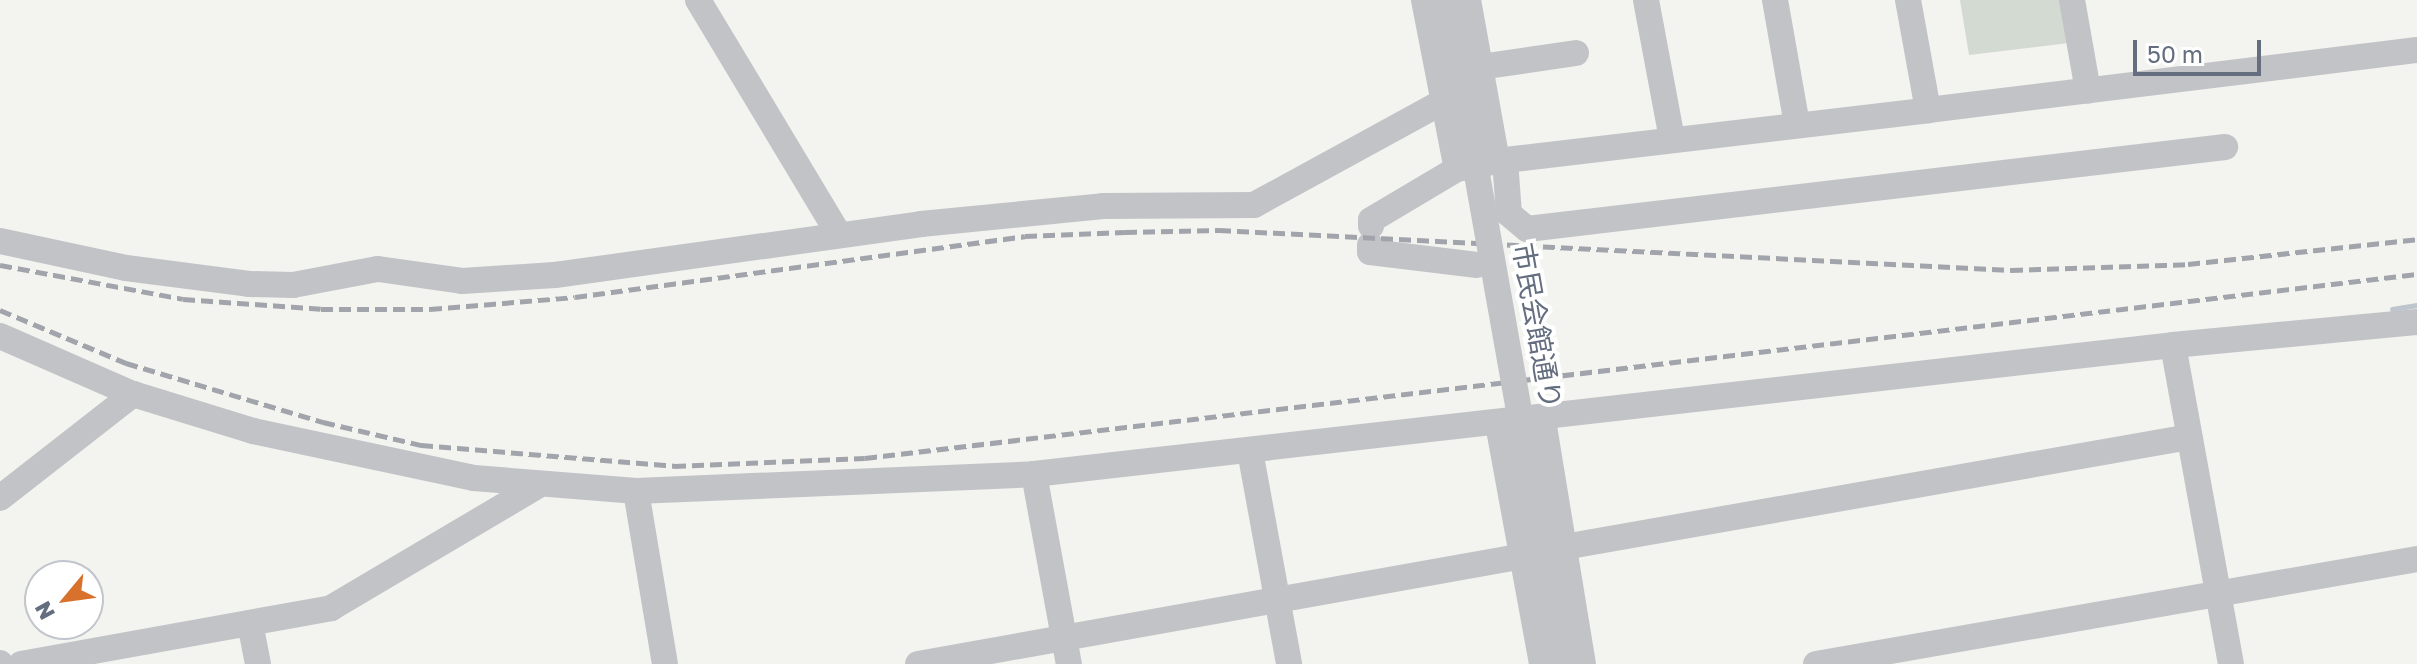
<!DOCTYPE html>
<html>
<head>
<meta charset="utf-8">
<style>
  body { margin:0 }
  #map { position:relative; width:2417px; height:664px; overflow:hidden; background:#f3f3ef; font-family:"Golos Text","Noto Sans JP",sans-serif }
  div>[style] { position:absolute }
  .green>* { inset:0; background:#d3dad1 }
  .stream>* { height:5px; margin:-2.5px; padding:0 2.5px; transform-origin:2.5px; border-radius:2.5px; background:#bec5cc }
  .minor>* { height:26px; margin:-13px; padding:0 13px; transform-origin:13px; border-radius:13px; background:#c1c3c7 }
  .rail>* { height:5px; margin-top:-2.5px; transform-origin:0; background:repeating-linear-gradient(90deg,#a1a5ab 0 12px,transparent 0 18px) }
  .minor-bridge>* { height:26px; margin:-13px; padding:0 13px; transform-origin:13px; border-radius:13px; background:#c1c3c7 }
  span { translate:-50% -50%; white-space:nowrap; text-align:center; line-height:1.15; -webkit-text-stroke:8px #fff; paint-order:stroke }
  .street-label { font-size:28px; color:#646e7f }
  .north { position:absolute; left:24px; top:560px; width:80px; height:80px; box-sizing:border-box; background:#fff; border:2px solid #c1c5cc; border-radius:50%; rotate:241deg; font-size:22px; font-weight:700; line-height:32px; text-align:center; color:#646e7f }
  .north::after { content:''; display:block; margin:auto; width:28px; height:36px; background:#d8712b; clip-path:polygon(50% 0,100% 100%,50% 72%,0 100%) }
  .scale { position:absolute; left:2133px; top:40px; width:128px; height:36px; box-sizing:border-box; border:4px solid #646e7f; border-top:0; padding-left:10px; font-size:24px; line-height:28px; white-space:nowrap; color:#646e7f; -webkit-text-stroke:6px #fff; paint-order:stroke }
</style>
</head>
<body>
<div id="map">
  <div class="green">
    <div style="clip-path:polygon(1960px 0,2061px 0,2069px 43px,1969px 55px)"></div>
  </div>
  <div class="stream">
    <div style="left:2392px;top:309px;width:25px;rotate:-9deg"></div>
  </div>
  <div class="minor">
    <div style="left:698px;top:0;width:274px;rotate:59deg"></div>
    <div style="left:1424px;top:0;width:172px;rotate:79deg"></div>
    <div style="left:1457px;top:169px;width:41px;rotate:-11.3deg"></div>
    <div style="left:1497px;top:161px;width:164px;rotate:-100.2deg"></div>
    <div style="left:1646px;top:0;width:141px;rotate:79.4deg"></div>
    <div style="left:1775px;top:0;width:127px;rotate:80deg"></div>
    <div style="left:1908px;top:0;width:112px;rotate:79.7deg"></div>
    <div style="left:1928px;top:110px;width:493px;rotate:-7deg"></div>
    <div style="left:2072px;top:0;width:92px;rotate:80deg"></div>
    <div style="left:1480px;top:67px;width:97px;rotate:-8.3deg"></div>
    <div style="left:1505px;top:160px;width:54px;rotate:85.8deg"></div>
    <div style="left:1509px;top:214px;width:23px;rotate:40deg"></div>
    <div style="left:1527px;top:229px;width:703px;rotate:-6.7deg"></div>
    <div style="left:1497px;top:161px;width:434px;rotate:-6.7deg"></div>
    <div style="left:1371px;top:226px;width:6px;rotate:-90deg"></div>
    <div style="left:1371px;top:220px;width:100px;rotate:-30.7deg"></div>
    <div style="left:0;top:241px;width:129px;rotate:12.1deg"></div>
    <div style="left:126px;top:268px;width:124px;rotate:7.4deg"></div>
    <div style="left:249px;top:284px;width:44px;rotate:1.3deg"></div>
    <div style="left:293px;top:285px;width:86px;rotate:-10.7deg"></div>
    <div style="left:378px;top:269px;width:85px;rotate:8.1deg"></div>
    <div style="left:462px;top:281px;width:93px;rotate:-3.7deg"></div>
    <div style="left:555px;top:275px;width:370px;rotate:-7.9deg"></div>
    <div style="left:921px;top:224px;width:183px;rotate:-5.6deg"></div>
    <div style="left:1103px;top:206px;width:151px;rotate:-0.4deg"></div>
    <div style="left:1254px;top:205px;width:217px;rotate:-28.7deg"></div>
    <div style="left:1370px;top:245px;width:7px;rotate:90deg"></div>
    <div style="left:1370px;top:252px;width:108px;rotate:6.9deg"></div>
    <div style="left:0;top:336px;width:145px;rotate:23.6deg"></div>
    <div style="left:133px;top:394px;width:126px;rotate:17.1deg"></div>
    <div style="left:253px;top:431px;width:226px;rotate:12deg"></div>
    <div style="left:474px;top:478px;width:163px;rotate:4.6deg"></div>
    <div style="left:636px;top:491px;width:398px;rotate:-2.4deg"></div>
    <div style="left:1034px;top:474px;width:1146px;rotate:-6.46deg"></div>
    <div style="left:2173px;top:345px;width:245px;rotate:-5.4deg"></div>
    <div style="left:2173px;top:345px;width:324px;rotate:79.7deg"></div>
    <div style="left:1543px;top:420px;width:247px;rotate:80.7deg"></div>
    <div style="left:1498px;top:424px;width:244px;rotate:79.6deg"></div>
    <div style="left:1250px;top:451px;width:217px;rotate:79.6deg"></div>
    <div style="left:1034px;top:474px;width:193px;rotate:79.6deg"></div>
    <div style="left:636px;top:491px;width:175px;rotate:80.5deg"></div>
    <div style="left:0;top:498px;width:169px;rotate:-38deg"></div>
    <div style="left:1564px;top:547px;width:635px;rotate:-9.98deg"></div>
    <div style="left:250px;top:623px;width:42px;rotate:79deg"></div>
    <div style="left:0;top:663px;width:1px;rotate:45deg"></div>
    <div style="left:21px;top:664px;width:315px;rotate:-10.2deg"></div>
    <div style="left:331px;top:608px;width:239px;rotate:-30.6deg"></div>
    <div style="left:918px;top:664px;width:615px;rotate:-10.12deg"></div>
    <div style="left:1816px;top:664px;width:610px;rotate:-9.91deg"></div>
  </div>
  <div class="rail">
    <div style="left:0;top:265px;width:186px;rotate:10.5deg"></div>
    <div style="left:183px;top:299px;width:138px;rotate:4.1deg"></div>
    <div style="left:321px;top:309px;width:109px"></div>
    <div style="left:430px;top:309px;width:145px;rotate:-4.7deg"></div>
    <div style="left:575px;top:297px;width:454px;rotate:-7.7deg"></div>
    <div style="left:1025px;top:236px;width:100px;rotate:-2.3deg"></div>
    <div style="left:1125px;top:232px;width:94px;rotate:-1.2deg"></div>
    <div style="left:1219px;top:230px;width:793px;rotate:2.89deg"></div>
    <div style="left:2011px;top:270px;width:177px;rotate:-1.9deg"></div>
    <div style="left:2188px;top:264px;width:230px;rotate:-6.2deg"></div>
    <div style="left:0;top:310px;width:137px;rotate:22.8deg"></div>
    <div style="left:126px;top:363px;width:206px;rotate:16.7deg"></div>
    <div style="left:323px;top:422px;width:101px;rotate:13.2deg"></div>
    <div style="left:421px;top:445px;width:254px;rotate:4.7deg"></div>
    <div style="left:674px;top:466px;width:191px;rotate:-2.4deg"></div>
    <div style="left:865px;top:458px;width:1563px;rotate:-6.76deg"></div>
  </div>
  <div class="minor-bridge">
    <div style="left:1446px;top:0;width:674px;rotate:79.92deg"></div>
  </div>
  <div class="street-label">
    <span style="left:1537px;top:326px;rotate:80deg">市民会館通り</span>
  </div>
  <div class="north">N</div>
  <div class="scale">50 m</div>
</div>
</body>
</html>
